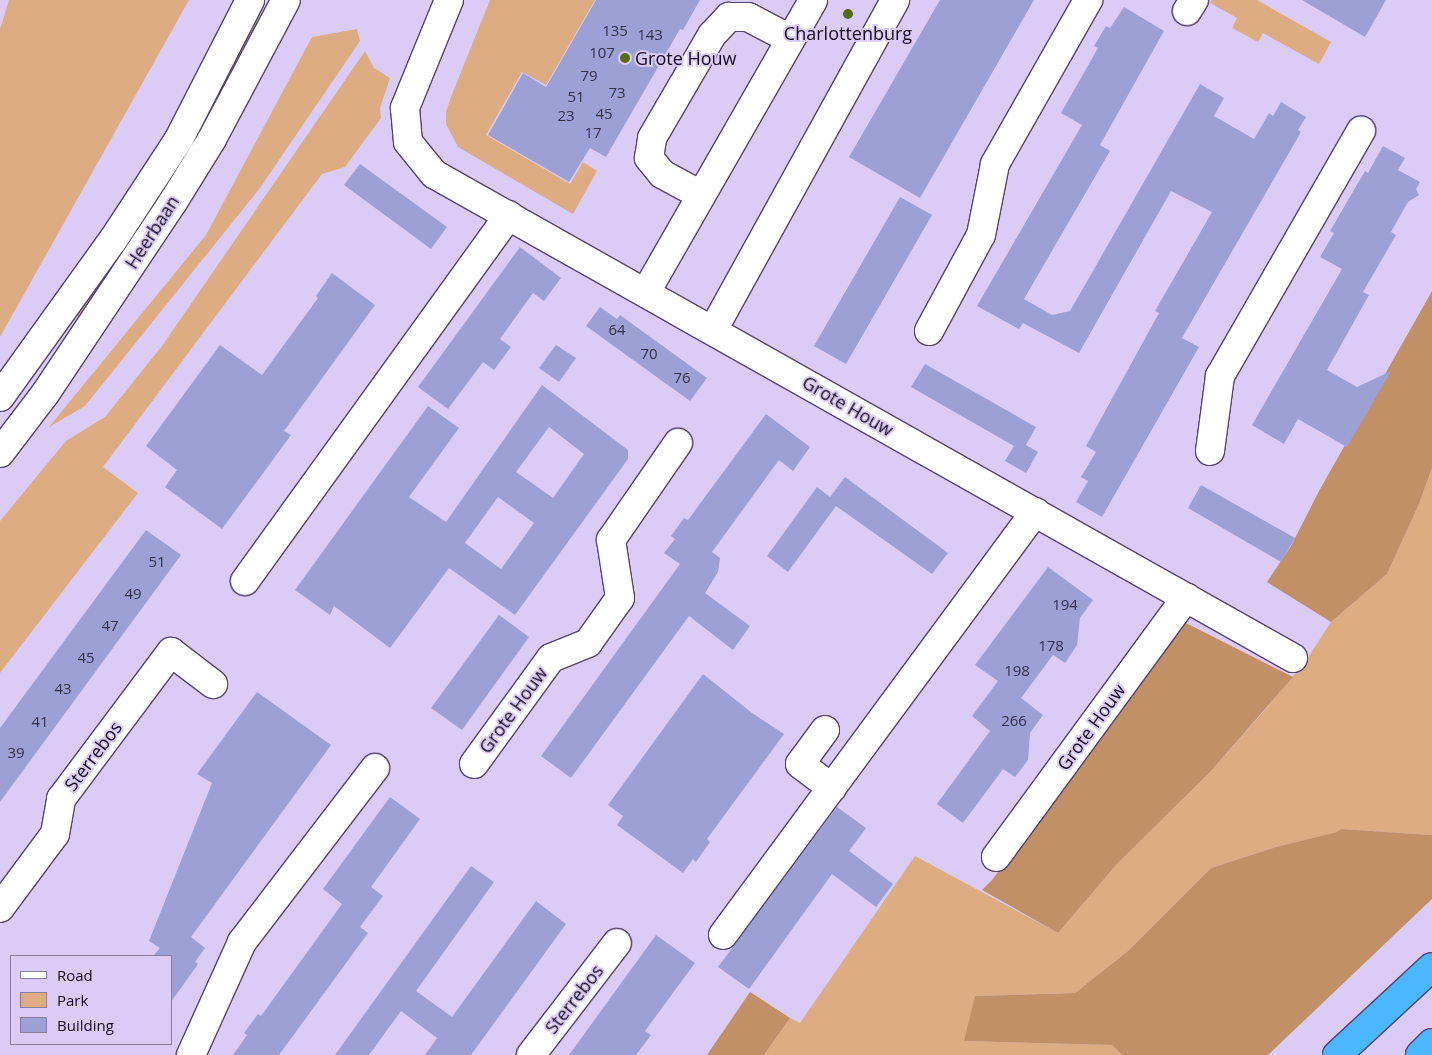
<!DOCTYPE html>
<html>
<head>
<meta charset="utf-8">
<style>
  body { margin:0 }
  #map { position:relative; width:1432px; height:1055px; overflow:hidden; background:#dbccf7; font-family:"Open Sans",sans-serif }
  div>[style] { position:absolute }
  .green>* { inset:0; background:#ddac82 }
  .forest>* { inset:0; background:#c29066 }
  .building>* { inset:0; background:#9da0d5 }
  .roads { filter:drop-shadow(1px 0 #554371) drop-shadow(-1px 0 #554371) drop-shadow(0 1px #554371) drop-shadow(0 -1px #554371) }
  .minor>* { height:28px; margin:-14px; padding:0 14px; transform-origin:14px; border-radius:14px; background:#fff }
  .highway>* { height:28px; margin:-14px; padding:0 14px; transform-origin:14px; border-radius:14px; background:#4ab7fe }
  .dots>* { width:14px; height:14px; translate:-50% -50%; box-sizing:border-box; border:2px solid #dbccf7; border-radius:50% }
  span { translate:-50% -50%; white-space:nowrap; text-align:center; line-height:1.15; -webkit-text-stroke:4px #dbccf7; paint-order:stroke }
  .number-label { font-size:15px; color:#332f4a }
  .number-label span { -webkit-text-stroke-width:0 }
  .poi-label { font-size:18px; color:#10091b }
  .left { translate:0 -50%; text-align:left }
  .street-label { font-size:18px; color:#10091b }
  .legend { position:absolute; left:10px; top:955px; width:162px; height:90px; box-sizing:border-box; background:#dbccf7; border:1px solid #8a7e9f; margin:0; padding:6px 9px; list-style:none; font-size:15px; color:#10091b }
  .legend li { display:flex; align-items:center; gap:10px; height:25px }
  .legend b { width:25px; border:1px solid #8a7e9f }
</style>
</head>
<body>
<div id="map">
  <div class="green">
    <div style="clip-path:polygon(9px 0,189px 0,0 337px,0 29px)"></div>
    <div style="clip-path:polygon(490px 0,595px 0,546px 85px,522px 72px,486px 135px,570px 184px,583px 162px,597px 171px,573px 214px,458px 147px,446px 124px,446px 112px,451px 97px)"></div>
    <div style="clip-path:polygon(1212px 0,1257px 0,1331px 42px,1319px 64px,1263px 33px,1258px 42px,1232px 28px,1237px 18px,1210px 3px)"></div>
    <div style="clip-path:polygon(254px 19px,261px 24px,230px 88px,83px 319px,76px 315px)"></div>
    <div style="clip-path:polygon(357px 29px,360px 41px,260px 188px,85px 406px,49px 427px,206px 235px,312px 37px)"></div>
    <div style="clip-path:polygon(365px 51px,374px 68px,390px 78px,380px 108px,381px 118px,345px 167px,322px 174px,103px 467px,138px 493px,0 673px,0 521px,66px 441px,105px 417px,162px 346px)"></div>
    <div style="clip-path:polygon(1432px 468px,1432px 835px,1341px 829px,1338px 832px,1276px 847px,1211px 868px,1128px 951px,1075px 993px,975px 996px,965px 1041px,1112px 1045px,1122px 1055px,764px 1055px,790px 1018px,800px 1023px,915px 856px,1058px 933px,1117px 864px,1211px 771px,1264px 711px,1305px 662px,1331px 622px,1387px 574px,1419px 504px)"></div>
  </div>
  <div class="forest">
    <div style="clip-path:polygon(1432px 291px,1432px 468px,1419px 504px,1387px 574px,1331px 622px,1267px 582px,1291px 546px,1319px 491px)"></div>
    <div style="clip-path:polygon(1184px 622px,1293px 677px,1211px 771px,1117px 864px,1058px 933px,982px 890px,992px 880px)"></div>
    <div style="clip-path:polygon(1341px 829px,1432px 835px,1432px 899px,1268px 1055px,1122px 1055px,1112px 1045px,964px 1041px,975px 996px,1075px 993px,1128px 951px,1211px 868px,1276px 847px,1337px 832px)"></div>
    <div style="clip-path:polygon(750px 992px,790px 1018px,764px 1055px,707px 1055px)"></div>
  </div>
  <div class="building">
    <div style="clip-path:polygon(596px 0,700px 0,683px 30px,680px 29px,606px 157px,590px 148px,569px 182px,488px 135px,523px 73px,546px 87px)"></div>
    <div style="clip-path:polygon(940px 0,1034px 0,920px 198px,849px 157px)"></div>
    <div style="clip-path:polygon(1302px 0,1386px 0,1365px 37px)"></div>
    <div style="clip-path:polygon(1124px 7px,1164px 31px,1100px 145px,1110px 151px,1024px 299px,1052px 315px,1070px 311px,1200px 84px,1224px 98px,1214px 116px,1254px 139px,1269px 113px,1273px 116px,1281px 102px,1306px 117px,1298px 130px,1301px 132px,1182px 338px,1199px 347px,1102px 517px,1076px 502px,1088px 481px,1081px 477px,1096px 452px,1086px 446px,1159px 313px,1155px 311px,1212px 212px,1171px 191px,1079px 353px,1023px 323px,1019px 329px,977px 306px,1082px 125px,1061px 113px,1098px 48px,1094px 46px,1106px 26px,1110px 28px)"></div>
    <div style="clip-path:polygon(1383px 146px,1405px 158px,1398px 170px,1420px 182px,1416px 189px,1419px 195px,1408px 202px,1391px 232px,1396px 235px,1363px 292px,1369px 295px,1327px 370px,1357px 387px,1391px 371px,1347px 447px,1298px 419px,1284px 444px,1252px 425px,1342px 269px,1320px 257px,1334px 233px,1330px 231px,1365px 171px,1368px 173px)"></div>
    <div style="clip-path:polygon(360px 164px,447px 227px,431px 249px,344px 185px)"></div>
    <div style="clip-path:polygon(900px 197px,932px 215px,846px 364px,814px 346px)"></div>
    <div style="clip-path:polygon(520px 247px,561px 278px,544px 301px,533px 293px,500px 339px,511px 347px,494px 370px,483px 362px,448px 409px,418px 387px)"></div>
    <div style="clip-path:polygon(332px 273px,375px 305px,284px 431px,291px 435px,222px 529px,165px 487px,177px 470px,146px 446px,220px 345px,262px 375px,318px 298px,316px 296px)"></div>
    <div style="clip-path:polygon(600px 307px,617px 319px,620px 315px,707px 378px,690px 401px,586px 326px)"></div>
    <div style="clip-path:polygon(556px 345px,576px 358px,559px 382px,539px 368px)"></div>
    <div style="clip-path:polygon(925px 364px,1036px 427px,1026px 445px,1038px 452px,1026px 473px,1005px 461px,1014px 446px,911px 387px)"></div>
    <div style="clip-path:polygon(evenodd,542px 385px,628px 450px,628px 459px,515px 615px,449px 568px,390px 648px,334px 606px,330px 615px,295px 590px,428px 406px,459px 428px,409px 497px,446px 522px,542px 385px,549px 427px,584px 454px,553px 498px,516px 472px,549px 427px,542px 385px,498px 497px,534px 523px,501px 569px,465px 543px,498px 497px)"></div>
    <div style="clip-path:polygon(766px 414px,810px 447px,793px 471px,779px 460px,712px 552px,720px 558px,718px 572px,705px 593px,750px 626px,733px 650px,689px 616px,571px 778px,541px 756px,680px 564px,664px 553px,675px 539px,671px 536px,684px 518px,688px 520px)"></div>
    <div style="clip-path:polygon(845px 477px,948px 553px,932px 574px,836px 506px,788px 572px,767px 556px,817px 487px,830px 497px)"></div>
    <div style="clip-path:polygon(1201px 485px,1295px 538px,1281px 562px,1188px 508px)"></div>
    <div style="clip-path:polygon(146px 530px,181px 555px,0 802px,0 728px)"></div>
    <div style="clip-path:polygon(1048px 567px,1093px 600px,1080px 618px,1077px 645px,1065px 663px,1053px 655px,1021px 698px,1043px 715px,1030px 733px,1028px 760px,1015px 777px,1003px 769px,963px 823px,937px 804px,990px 731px,972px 716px,998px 681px,975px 665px)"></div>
    <div style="clip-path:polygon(499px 615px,529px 637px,462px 730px,431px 708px)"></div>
    <div style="clip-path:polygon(703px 674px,752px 713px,784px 734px,707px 839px,710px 842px,696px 862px,693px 859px,683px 873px,617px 825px,623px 816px,608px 805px)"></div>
    <div style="clip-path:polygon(257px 692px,331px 745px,191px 937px,205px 948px,195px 962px,198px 964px,171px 1002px,171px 956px,153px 956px,160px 948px,149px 941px,212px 783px,197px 774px)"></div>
    <div style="clip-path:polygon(390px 797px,420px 819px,371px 887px,383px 896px,360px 927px,368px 933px,279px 1055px,233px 1055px,247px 1035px,244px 1033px,258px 1014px,261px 1016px,342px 904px,323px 889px)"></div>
    <div style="clip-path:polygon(837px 807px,866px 828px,849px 851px,893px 884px,876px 907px,832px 874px,749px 989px,718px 967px)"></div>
    <div style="clip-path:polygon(471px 866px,494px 882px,416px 991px,452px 1017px,536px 901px,566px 924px,471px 1055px,425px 1055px,437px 1038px,401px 1011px,369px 1055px,335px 1055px)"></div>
    <div style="clip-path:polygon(656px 935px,695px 963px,645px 1031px,651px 1035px,636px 1055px,569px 1055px)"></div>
  </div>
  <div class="roads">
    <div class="minor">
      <div style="left:449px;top:0;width:117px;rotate:112.2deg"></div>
      <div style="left:405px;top:108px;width:34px;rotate:85deg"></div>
      <div style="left:408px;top:142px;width:41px;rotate:50.9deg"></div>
      <div style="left:434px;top:174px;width:986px;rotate:29.4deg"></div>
      <div style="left:1187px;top:11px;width:13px;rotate:-58deg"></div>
      <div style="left:701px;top:195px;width:44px;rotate:-151.7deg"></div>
      <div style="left:662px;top:174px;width:21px;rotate:-129deg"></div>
      <div style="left:649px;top:158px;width:20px;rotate:-81deg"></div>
      <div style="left:652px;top:138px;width:119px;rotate:-59.8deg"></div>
      <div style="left:712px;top:35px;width:25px;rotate:-47deg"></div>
      <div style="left:729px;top:17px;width:19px"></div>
      <div style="left:748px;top:17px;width:47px;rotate:27.6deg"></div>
      <div style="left:646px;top:292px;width:336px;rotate:-60.2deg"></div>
      <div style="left:713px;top:330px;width:377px;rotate:-61.1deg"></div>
      <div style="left:929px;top:331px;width:109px;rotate:-61.6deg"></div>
      <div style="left:981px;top:235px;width:72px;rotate:-78.8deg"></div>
      <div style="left:995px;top:164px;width:189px;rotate:-60.4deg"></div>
      <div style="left:0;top:397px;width:193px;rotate:-54.3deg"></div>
      <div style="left:113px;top:240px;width:121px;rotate:-56.8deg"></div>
      <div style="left:179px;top:139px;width:156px;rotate:-62.9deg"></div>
      <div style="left:1210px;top:451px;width:76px;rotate:-82.4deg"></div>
      <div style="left:1220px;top:376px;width:283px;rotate:-60.1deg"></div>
      <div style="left:0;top:453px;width:74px;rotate:-52.7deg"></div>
      <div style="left:45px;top:394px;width:231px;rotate:-56.3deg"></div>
      <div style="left:173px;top:202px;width:74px;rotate:-58.2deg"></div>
      <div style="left:212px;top:139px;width:157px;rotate:-62deg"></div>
      <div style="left:245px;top:581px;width:451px;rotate:-54.2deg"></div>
      <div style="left:825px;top:730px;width:42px;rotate:126.3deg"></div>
      <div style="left:800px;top:764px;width:40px;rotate:37deg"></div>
      <div style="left:474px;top:764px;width:131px;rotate:-54deg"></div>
      <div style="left:551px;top:658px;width:40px;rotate:-22deg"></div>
      <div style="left:588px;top:643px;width:55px;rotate:-54.6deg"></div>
      <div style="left:620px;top:598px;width:59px;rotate:-98.8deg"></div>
      <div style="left:611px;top:540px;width:118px;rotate:-55.4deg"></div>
      <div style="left:996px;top:857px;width:322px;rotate:-53.8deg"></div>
      <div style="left:0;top:908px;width:92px;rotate:-53.4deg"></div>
      <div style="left:55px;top:834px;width:36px;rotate:-80deg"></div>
      <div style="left:61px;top:799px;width:184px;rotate:-53.2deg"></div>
      <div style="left:171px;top:652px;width:53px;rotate:37.3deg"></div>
      <div style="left:723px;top:935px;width:526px;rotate:-53.59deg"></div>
      <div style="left:191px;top:1055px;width:124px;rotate:-65.7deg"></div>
      <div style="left:242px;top:942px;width:219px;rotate:-52.6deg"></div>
      <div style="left:531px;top:1055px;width:141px;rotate:-52.5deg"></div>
    </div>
    <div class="highway">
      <div style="left:1337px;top:1055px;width:129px;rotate:-42.8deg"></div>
      <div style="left:1420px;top:1055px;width:17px;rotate:-45deg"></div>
    </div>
  </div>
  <div class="dots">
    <div style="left:848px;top:14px;background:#586b17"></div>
    <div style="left:625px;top:58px;background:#586b17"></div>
  </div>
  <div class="number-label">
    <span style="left:615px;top:31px">135</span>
    <span style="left:650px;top:35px">143</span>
    <span style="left:602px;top:53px">107</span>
    <span style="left:589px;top:76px">79</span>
    <span style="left:617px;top:93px">73</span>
    <span style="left:576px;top:97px">51</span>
    <span style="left:604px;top:114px">45</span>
    <span style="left:566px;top:116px">23</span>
    <span style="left:593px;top:133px">17</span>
    <span style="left:617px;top:330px">64</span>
    <span style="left:649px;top:354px">70</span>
    <span style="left:682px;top:378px">76</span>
    <span style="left:157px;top:562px">51</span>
    <span style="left:133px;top:594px">49</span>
    <span style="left:1065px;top:605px">194</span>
    <span style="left:110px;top:626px">47</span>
    <span style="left:1051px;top:646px">178</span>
    <span style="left:86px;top:658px">45</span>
    <span style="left:1017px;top:671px">198</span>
    <span style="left:63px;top:689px">43</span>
    <span style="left:1014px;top:721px">266</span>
    <span style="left:40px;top:722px">41</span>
    <span style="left:16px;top:753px">39</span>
  </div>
  <div class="poi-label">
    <span style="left:848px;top:33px">Charlottenburg</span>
    <span class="left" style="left:635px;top:58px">Grote Houw</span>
  </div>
  <div class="street-label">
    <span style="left:152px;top:232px;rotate:-57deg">Heerbaan</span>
    <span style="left:848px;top:406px;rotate:30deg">Grote Houw</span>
    <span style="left:513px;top:710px;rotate:-54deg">Grote Houw</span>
    <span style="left:1091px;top:727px;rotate:-54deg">Grote Houw</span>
    <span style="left:93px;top:756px;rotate:-53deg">Sterrebos</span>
    <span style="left:574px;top:999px;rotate:-52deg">Sterrebos</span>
  </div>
  <ul class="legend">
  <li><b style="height:6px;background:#fff"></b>Road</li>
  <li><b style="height:14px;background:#ddac82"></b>Park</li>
  <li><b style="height:14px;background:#9da0d5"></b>Building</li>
  </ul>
</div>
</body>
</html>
